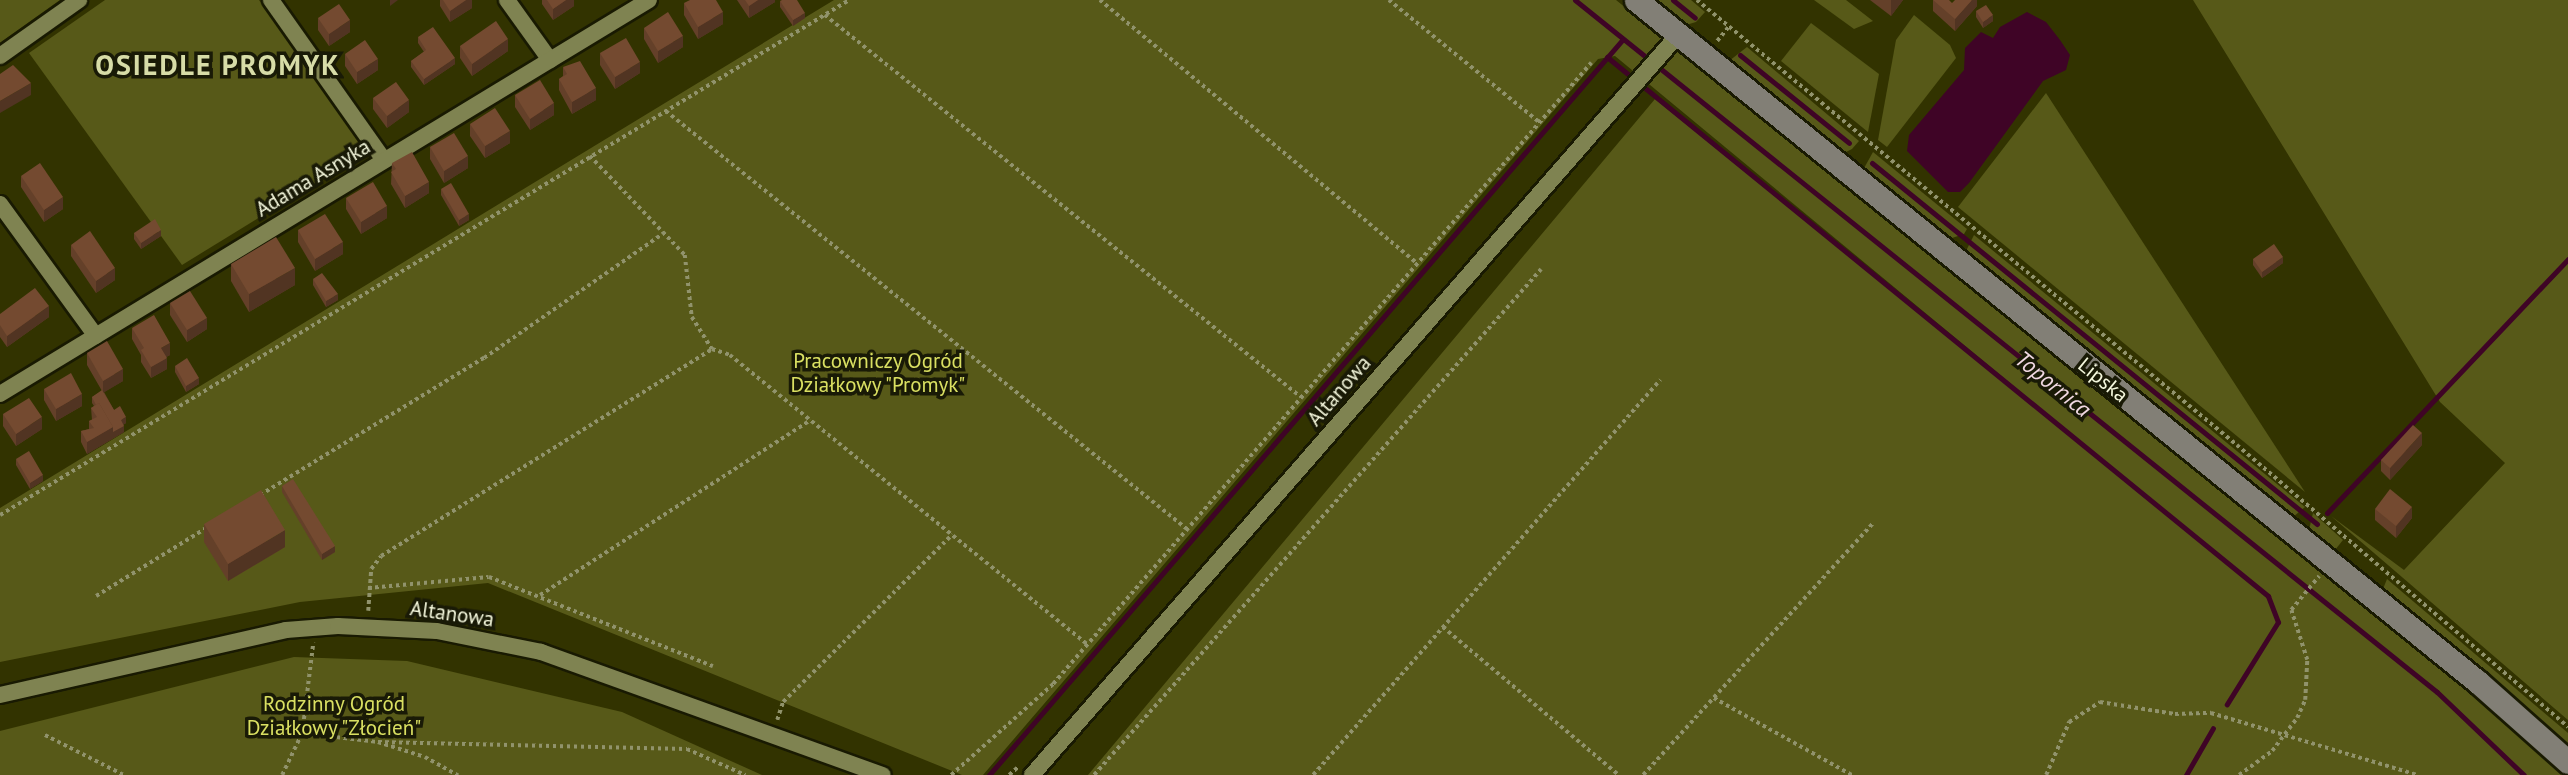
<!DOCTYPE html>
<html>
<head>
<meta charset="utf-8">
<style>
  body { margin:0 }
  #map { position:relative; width:2568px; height:775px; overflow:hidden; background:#323300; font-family:"PT Sans",sans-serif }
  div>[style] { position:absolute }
  .green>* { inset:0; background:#575918 }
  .water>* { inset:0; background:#3f0426 }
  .stream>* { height:5px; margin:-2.5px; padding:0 2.5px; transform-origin:2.5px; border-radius:2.5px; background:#3f0426 }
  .path>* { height:3.5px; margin-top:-1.75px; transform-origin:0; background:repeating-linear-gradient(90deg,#91936c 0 3.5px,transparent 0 7px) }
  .roads { filter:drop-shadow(2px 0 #191a02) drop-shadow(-2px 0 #191a02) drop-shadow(0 2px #191a02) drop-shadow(0 -2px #191a02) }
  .street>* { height:16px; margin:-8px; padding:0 8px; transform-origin:8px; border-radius:8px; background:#7f8351 }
  .secondary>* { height:23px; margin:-11.5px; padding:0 11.5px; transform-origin:11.5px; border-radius:11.5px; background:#827f76 }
  .wall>* { inset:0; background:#644029 }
  .shaded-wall>* { inset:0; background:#513422 }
  .building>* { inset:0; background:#744a30 }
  span { translate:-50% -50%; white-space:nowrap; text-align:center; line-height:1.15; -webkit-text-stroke:7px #191a06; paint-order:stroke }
  .street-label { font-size:21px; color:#f4f7dc }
  .park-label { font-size:21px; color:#dae062 }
  .water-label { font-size:23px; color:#f0d8e1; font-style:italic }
  .district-label { font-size:28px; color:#d7dca7; font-weight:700; letter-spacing:2px }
</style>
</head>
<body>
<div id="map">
  <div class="green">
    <div style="clip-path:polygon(0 0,60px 0,0 43px)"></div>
    <div style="clip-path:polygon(105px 0,259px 0,366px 152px,182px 265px,29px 53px)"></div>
    <div style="clip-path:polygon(834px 0,1616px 0,2422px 652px,2563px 775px,1088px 775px,1655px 99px,2179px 523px,1615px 56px,1598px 59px,983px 775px,962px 775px,488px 583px,300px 602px,0 662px,0 508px)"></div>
    <div style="clip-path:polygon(1652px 0,1691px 0,1705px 12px,1696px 22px,1686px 25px)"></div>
    <div style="clip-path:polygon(1814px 0,1846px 0,1873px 21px,1854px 29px)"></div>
    <div style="clip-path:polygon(2193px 0,2568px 0,2568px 720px,2331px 516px,2404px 570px,2505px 463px,2440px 402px)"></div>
    <div style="clip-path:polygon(1914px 15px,1950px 45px,1956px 58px,1887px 147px,1878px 140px,1896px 40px)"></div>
    <div style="clip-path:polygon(1811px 23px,1879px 74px,1868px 132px,1781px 61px)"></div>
    <div style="clip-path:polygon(1747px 47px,1859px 141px,1852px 149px,1842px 154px,1729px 61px)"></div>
    <div style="clip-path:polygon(2046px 93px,2305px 492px,1958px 207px)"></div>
    <div style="clip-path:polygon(1873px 152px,1967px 229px,1964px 234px,1949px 239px,1863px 170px)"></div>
    <div style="clip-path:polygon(1974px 235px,2305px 507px,2293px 517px,1965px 253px)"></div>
    <div style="clip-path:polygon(2313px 513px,2343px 540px,2335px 550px,2309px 530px)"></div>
    <div style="clip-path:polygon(2387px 579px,2568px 733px,2568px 746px,2383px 589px)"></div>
    <div style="clip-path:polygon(294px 657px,407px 661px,622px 712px,762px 775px,0 775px,0 731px)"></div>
  </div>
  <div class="water">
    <div style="clip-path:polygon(2027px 12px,2046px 22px,2060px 40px,2070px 55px,2066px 70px,2043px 81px,1969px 183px,1960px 192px,1948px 192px,1907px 151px,1909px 135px,1964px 70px,1965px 48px,1981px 32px,1993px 38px,2000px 27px)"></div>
  </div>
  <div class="stream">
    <div style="left:1575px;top:0;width:1105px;rotate:38.76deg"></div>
    <div style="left:2437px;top:692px;width:120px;rotate:43.7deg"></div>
    <div style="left:1673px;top:0;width:28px;rotate:39deg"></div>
    <div style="left:1740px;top:55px;width:140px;rotate:38.9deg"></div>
    <div style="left:1607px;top:57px;width:853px;rotate:39.19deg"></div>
    <div style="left:2268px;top:596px;width:28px;rotate:69deg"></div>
    <div style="left:2278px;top:622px;width:97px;rotate:121.9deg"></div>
    <div style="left:1872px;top:163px;width:573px;rotate:39.05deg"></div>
    <div style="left:2327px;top:513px;width:350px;rotate:-46.5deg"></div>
    <div style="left:989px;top:775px;width:970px;rotate:-49.26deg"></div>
    <div style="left:2186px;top:775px;width:54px;rotate:-60.1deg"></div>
  </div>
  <div class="path">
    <div style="left:1100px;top:0;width:412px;rotate:39.7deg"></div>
    <div style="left:1389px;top:0;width:193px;rotate:39.1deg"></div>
    <div style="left:1697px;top:0;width:700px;rotate:39.49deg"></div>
    <div style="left:2237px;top:445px;width:435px;rotate:40.4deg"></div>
    <div style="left:825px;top:15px;width:610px;rotate:38.75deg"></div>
    <div style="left:1717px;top:41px;width:19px;rotate:-51deg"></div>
    <div style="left:666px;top:111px;width:668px;rotate:38.74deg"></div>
    <div style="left:590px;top:156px;width:137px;rotate:46.2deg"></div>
    <div style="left:685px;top:255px;width:62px;rotate:83.6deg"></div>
    <div style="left:692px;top:317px;width:38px;rotate:58deg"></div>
    <div style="left:260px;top:495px;width:263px;rotate:-31.5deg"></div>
    <div style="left:484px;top:358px;width:219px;rotate:-34.8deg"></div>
    <div style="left:0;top:515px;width:993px;rotate:-31.24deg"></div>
    <div style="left:368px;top:588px;width:121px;rotate:-5.2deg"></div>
    <div style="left:489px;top:577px;width:241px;rotate:21.7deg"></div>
    <div style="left:540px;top:595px;width:322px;rotate:-32.9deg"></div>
    <div style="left:96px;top:596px;width:129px;rotate:-31.7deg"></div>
    <div style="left:368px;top:611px;width:42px;rotate:-85.9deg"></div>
    <div style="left:371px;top:569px;width:16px;rotate:-52deg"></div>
    <div style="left:381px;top:556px;width:390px;rotate:-32deg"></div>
    <div style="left:712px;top:349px;width:19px;rotate:18deg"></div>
    <div style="left:730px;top:355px;width:459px;rotate:39deg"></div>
    <div style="left:1443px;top:627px;width:230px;rotate:40.1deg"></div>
    <div style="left:1714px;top:698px;width:158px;rotate:29.2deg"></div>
    <div style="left:777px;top:720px;width:19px;rotate:-72deg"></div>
    <div style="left:783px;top:702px;width:238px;rotate:-44.7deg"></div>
    <div style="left:302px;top:733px;width:77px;rotate:6.8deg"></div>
    <div style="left:378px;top:742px;width:49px;rotate:17.7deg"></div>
    <div style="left:425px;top:757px;width:38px;rotate:29deg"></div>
    <div style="left:45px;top:735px;width:89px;rotate:26.9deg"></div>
    <div style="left:378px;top:742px;width:309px;rotate:1.3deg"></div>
    <div style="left:687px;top:749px;width:64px;rotate:24.1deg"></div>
    <div style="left:282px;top:775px;width:47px;rotate:-64.5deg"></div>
    <div style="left:302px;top:733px;width:91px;rotate:-83deg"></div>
    <div style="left:951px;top:775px;width:137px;rotate:-41.7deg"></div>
    <div style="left:1053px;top:684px;width:822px;rotate:-49.1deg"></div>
    <div style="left:1009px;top:775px;width:12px;rotate:-42deg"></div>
    <div style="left:1094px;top:775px;width:675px;rotate:-48.54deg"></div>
    <div style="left:1313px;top:775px;width:526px;rotate:-48.7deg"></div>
    <div style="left:1643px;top:775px;width:340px;rotate:-47.6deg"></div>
    <div style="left:2046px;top:775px;width:58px;rotate:-66.5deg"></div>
    <div style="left:2069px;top:722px;width:37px;rotate:-33deg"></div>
    <div style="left:2100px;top:702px;width:76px;rotate:9.1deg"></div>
    <div style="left:2175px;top:714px;width:36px;rotate:-2deg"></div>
    <div style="left:2211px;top:713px;width:216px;rotate:16.7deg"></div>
    <div style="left:2239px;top:775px;width:41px;rotate:-36deg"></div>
    <div style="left:2272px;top:751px;width:41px;rotate:-52.9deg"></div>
    <div style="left:2297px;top:718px;width:20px;rotate:-66deg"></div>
    <div style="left:2305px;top:700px;width:40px;rotate:-87.1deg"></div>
    <div style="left:2307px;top:660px;width:52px;rotate:-107.7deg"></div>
    <div style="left:2291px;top:610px;width:44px;rotate:-50.5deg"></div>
  </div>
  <div class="roads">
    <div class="street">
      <div style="left:271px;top:0;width:196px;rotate:54.8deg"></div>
      <div style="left:507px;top:0;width:74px;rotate:54.4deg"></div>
      <div style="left:0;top:56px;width:97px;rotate:-35.3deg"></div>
      <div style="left:0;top:204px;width:163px;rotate:54deg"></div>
      <div style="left:0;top:394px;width:759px;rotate:-31.26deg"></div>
      <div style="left:0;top:695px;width:293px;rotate:-12.8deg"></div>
      <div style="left:286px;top:630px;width:52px;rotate:-4.4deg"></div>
      <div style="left:338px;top:626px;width:99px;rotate:2.9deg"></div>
      <div style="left:437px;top:631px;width:106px;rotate:11.4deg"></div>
      <div style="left:541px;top:652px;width:363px;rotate:19.8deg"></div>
      <div style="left:1032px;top:775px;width:982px;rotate:-48.88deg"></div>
    </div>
    <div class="secondary">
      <div style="left:1636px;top:0;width:1084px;rotate:39.01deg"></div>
      <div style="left:2478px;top:682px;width:120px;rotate:41.6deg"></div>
    </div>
  </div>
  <div class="wall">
    <div style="clip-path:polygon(440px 0,472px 0,472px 8px,450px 22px,440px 6px)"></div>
    <div style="clip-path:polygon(542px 0,574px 0,574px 6px,553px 20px,542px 4px)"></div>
    <div style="clip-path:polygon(737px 0,775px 0,775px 2px,749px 18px)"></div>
    <div style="clip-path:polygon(1870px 0,1903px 0,1891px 16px)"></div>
    <div style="clip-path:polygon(1933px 0,1952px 3px,1977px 0,1977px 6px,1955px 31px,1933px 11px)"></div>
    <div style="clip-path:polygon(780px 1px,805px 18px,793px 26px,780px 7px)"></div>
    <div style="clip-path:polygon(684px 3px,723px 24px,698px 39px,684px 15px)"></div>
    <div style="clip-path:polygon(1976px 11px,1993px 21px,1983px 28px,1976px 17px)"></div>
    <div style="clip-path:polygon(318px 18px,350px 32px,329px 46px,318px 30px)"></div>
    <div style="clip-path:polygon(644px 28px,683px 47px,658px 63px,644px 39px)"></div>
    <div style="clip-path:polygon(418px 37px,455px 64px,424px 85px,411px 67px,411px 61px,424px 52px,418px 43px)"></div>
    <div style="clip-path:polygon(460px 46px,508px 51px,472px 76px,460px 58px)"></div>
    <div style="clip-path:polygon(600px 53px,640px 73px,615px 89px,600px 65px)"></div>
    <div style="clip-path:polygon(345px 54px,378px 70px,357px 84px,345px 66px)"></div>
    <div style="clip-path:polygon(563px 67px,596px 100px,572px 114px,559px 90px,559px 79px,563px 76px)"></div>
    <div style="clip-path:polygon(515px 95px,554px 115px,530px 130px,515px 107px)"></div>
    <div style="clip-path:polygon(373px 98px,409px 112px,387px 128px,373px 109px)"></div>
    <div style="clip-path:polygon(470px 124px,510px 143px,485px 158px,470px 136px)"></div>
    <div style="clip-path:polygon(430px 147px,468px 168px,444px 183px,430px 159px)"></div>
    <div style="clip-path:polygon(392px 163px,429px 193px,405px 208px,391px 184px)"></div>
    <div style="clip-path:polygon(21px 176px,63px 209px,44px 222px,21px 187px)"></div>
    <div style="clip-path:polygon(441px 189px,469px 220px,459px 226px,441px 195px)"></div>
    <div style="clip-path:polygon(346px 198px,387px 218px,361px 234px,346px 209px)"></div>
    <div style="clip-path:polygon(298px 230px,343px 254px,315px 271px,298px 242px)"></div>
    <div style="clip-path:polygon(134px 233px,161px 236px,141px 249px,134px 239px)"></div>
    <div style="clip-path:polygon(71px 245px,115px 280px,96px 293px,71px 256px)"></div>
    <div style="clip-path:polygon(2253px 259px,2283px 263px,2262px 278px,2253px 265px)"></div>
    <div style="clip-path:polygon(231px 264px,295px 285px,249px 312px,231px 281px)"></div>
    <div style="clip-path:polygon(313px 279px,338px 300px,326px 307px,313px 285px)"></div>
    <div style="clip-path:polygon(170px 303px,207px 329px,187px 342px,170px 315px)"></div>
    <div style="clip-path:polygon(0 314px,49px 317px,7px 347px,0 337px)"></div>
    <div style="clip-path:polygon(132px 328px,170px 355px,166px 357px,167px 369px,151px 378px,141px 362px,141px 355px,132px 339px)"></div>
    <div style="clip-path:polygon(87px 353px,123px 381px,104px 392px,114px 410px,126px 423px,123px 425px,124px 432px,87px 454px,81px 442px,81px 431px,89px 429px,89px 421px,92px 420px,91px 408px,94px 406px,92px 403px,92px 397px,102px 391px,87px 365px)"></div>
    <div style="clip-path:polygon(175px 366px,199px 384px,186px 392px,175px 372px)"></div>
    <div style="clip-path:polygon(44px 389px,82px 406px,56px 421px,44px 400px)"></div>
    <div style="clip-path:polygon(3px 414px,42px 429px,16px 446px,3px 426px)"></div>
    <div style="clip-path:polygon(2422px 445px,2390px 480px,2381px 471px,2381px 460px)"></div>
    <div style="clip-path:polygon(16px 459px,43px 481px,30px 489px,16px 465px)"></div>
    <div style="clip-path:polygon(282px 486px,335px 552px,322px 560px,282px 492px)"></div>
    <div style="clip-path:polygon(2375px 509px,2412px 518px,2396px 538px,2375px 520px)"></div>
    <div style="clip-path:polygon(204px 524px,285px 547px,228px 581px,204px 542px)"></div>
  </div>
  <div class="shaded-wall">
    <div style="clip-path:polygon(390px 0,398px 0,390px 6px)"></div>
    <div style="clip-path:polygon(466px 0,472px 0,472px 8px,450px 22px,450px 11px)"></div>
    <div style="clip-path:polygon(566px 0,574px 0,574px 6px,553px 20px,553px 9px)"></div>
    <div style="clip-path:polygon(758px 0,775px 0,775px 2px,749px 18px,749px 6px)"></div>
    <div style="clip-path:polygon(1891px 0,1903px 0,1891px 16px)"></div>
    <div style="clip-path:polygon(1972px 0,1977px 0,1977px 6px,1955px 31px,1955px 19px)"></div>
    <div style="clip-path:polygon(723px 12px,723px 24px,698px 39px,698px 27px)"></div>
    <div style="clip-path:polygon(805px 13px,805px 18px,793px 26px,793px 20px)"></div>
    <div style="clip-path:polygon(1993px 15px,1993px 21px,1983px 28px,1983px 22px)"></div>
    <div style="clip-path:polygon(350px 20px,350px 32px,329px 46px,329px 34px)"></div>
    <div style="clip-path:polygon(683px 36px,683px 47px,658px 63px,658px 51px)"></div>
    <div style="clip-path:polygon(508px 39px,508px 51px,472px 76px,472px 64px)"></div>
    <div style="clip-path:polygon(455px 58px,455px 64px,424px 85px,424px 79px)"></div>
    <div style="clip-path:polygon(378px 59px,378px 70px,357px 84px,357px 72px)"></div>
    <div style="clip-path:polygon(640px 62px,640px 73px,615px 89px,615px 77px)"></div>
    <div style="clip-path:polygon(31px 83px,31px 95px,0 113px,0 101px)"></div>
    <div style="clip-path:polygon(596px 88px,596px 100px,572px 114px,572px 102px)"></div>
    <div style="clip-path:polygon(409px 100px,409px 112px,387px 128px,387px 116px)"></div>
    <div style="clip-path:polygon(554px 103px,554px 115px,530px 130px,530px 119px)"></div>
    <div style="clip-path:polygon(510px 131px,510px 143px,485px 158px,485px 146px)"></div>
    <div style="clip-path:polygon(468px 156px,468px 168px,444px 183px,444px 171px)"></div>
    <div style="clip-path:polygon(429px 182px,429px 193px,405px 208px,405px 196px)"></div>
    <div style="clip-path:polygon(63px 197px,63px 209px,44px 222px,44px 210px)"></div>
    <div style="clip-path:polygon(387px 206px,387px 218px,361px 234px,361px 222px)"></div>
    <div style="clip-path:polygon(469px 214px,469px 220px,459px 226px,459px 220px)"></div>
    <div style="clip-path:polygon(161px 230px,161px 236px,141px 249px,141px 243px)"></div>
    <div style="clip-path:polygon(343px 242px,343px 254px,315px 271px,315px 259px)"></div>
    <div style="clip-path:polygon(2283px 257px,2283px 263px,2262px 278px,2262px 272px)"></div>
    <div style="clip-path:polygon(115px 268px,115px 280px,96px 293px,96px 281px)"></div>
    <div style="clip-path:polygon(295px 268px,295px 285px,249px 312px,249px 294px)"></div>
    <div style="clip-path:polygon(338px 294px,338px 300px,326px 307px,326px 301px)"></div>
    <div style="clip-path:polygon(49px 306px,49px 317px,7px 347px,7px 336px)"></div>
    <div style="clip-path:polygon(207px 318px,207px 329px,187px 342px,187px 330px)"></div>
    <div style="clip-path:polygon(170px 343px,170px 355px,161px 360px,161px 348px)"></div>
    <div style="clip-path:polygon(167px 358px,167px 369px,151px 378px,151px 367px)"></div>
    <div style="clip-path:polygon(123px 369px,123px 381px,103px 393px,103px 381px)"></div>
    <div style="clip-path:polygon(199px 378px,199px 384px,186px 392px,186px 386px)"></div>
    <div style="clip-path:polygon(82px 394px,82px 406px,56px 421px,56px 409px)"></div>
    <div style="clip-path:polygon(42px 417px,42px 429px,16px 446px,16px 434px)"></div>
    <div style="clip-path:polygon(126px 417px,126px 423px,121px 426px,121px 420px)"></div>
    <div style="clip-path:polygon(124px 426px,124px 432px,87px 454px,87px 442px,113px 427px)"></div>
    <div style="clip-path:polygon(2422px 433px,2422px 445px,2390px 480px,2390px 468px)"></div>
    <div style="clip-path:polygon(43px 475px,43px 481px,30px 489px,30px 483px)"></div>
    <div style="clip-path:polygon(2412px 507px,2412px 518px,2396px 538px,2396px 526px)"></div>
    <div style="clip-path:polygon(285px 530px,285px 547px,228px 581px,228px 564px)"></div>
    <div style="clip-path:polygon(335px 546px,335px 552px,322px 560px,322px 554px)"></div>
  </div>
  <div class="building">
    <div style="clip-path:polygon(443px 0,466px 0,450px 11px)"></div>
    <div style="clip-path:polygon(547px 0,566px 0,553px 9px)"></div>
    <div style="clip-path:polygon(690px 0,716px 0,723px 12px,698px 27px,684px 3px)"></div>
    <div style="clip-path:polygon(745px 0,758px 0,749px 6px)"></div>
    <div style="clip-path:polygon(782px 0,797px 0,805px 13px,793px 20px,780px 1px)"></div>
    <div style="clip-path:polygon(1933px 0,1949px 0,1952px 3px,1955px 0,1972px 0,1955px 19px)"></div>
    <div style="clip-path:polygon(339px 4px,350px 20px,329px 34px,318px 18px)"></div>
    <div style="clip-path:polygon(1986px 5px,1993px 15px,1983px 22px,1976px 11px)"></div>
    <div style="clip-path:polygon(668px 12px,683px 36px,658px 51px,644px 28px)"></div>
    <div style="clip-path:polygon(496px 21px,508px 39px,472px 64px,460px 46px)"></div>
    <div style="clip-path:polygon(433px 27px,455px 58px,424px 79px,411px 61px,426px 50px,418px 37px)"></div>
    <div style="clip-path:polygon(626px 38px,640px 62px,615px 77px,600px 53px)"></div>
    <div style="clip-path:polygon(365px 40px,378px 59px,357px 72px,345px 54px)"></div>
    <div style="clip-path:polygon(580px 61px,596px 88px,572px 102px,559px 79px,567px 74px,563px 67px)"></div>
    <div style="clip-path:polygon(13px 65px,31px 83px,0 101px,0 74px)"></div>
    <div style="clip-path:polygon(540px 80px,554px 103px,530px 119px,515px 95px)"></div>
    <div style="clip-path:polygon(396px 82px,409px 100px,387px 116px,373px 98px)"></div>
    <div style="clip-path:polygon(495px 108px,510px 131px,485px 146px,470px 124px)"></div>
    <div style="clip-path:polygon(454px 133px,468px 156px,444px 171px,430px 147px)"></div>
    <div style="clip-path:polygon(412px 152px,429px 182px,405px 196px,391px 172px,396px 169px,392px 163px)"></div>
    <div style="clip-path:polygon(40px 163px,63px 197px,44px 210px,21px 176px)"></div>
    <div style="clip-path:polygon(373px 182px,387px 206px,361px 222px,346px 198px)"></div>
    <div style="clip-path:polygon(451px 183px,469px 214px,459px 220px,441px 189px)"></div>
    <div style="clip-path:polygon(325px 214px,343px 242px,315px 259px,298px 230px)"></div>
    <div style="clip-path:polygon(155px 219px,161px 230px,141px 243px,134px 233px)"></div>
    <div style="clip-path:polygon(90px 231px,115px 268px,96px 281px,71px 245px)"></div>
    <div style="clip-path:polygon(276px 237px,295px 268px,249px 294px,231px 264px)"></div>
    <div style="clip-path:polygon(2274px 244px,2283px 257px,2262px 272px,2253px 259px)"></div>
    <div style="clip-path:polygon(322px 273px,338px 294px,326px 301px,313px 279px)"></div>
    <div style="clip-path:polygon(35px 288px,49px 306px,7px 336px,0 325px,0 314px)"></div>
    <div style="clip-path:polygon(190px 291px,207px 318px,187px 330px,170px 303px)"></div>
    <div style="clip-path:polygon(154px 315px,170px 343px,161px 348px,167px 358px,151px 367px,141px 350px,144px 348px,132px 328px)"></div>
    <div style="clip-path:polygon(107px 341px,123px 369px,103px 381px,87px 353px)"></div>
    <div style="clip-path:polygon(187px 358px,199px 378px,186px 386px,175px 366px)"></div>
    <div style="clip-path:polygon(71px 373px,82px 394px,56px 409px,44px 389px)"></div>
    <div style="clip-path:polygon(102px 390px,114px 410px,120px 406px,126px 417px,121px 420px,124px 426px,113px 432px,113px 427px,99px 403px,96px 405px,92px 397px)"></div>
    <div style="clip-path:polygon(29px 398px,42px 417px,16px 434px,3px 414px)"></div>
    <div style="clip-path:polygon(99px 403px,113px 427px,87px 442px,81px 431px,94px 428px,89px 421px,97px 417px,91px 408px)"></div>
    <div style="clip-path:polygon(2413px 425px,2422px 433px,2390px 468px,2381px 460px)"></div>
    <div style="clip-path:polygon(29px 451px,43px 475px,30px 483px,16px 459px)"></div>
    <div style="clip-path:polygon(293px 479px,335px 546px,322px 554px,282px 486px)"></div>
    <div style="clip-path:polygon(2390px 489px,2412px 507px,2396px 526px,2375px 509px)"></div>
    <div style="clip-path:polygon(261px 490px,285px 530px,228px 564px,204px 524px)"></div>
  </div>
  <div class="street-label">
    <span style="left:313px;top:178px;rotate:-31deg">Adama Asnyka</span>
    <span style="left:2103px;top:380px;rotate:39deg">Lipska</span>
    <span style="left:1339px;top:391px;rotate:-49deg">Altanowa</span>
    <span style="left:452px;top:614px;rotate:8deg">Altanowa</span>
  </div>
  <div class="park-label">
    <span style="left:878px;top:373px">Pracowniczy Ogród<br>Działkowy "Promyk"</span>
    <span style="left:334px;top:716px">Rodzinny Ogród<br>Działkowy "Złocień"</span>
  </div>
  <div class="water-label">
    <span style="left:2053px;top:384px;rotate:39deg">Topornica</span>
  </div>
  <div class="district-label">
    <span style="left:218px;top:65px">OSIEDLE PROMYK</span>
  </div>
</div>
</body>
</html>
